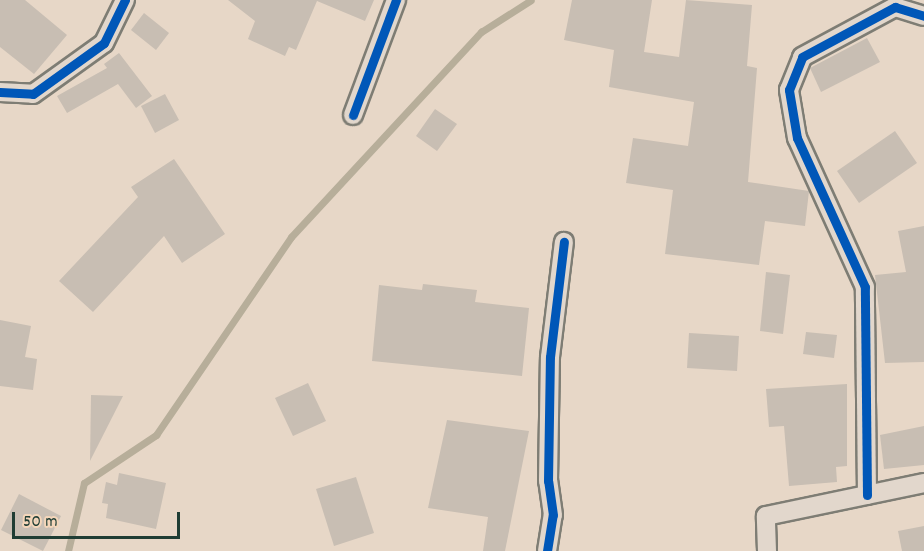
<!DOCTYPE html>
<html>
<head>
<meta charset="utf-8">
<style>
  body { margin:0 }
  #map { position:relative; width:924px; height:551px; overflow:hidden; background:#e7d7c7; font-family:Dekko,sans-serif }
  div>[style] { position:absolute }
  .stream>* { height:7px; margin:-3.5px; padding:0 3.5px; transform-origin:3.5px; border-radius:3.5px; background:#b7ae9a }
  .building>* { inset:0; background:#c8beb3 }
  .roads { filter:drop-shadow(2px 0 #7e7d74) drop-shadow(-2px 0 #7e7d74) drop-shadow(0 2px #7e7d74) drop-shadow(0 -2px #7e7d74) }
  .minor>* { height:18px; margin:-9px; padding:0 9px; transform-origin:9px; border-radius:9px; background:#e2d7cc }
  .cycleway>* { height:9px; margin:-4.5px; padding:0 4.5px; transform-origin:4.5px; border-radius:4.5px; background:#0057b8 }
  span { translate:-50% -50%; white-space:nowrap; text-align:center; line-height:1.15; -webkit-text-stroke:4.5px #f4d6ba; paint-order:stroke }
  .scale { position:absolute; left:12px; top:512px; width:168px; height:27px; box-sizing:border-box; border:3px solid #1f3d34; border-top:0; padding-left:8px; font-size:18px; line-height:21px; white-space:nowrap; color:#1f3d34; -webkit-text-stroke:4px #f4d6ba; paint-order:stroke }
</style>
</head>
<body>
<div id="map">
  <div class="stream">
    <div style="left:68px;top:551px;width:70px;rotate:-76.8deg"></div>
    <div style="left:84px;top:483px;width:87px;rotate:-33.7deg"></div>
    <div style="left:156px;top:435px;width:240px;rotate:-55.7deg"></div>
    <div style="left:291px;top:237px;width:280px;rotate:-47.2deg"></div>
    <div style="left:481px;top:32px;width:59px;rotate:-32.6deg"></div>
  </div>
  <div class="building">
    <div style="clip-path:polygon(0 0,25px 0,67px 35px,34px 74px,0 47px)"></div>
    <div style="clip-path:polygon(228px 0,374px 0,365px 21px,317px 1px,296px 50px,289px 47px,285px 56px,248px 39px,255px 21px)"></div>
    <div style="clip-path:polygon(572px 0,652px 0,644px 52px,679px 57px,686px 0,752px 5px,747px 66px,757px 68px,748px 182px,809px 191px,805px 226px,765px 221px,759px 265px,665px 254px,673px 190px,626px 183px,633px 138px,688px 146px,694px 102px,609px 87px,614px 50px,564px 40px)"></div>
    <div style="clip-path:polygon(144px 13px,169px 33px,156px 50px,131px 30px)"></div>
    <div style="clip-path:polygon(867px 38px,880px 62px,821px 92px,810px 68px)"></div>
    <div style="clip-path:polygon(119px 53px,152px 96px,136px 108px,118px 84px,67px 113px,57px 96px,107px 68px,104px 64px)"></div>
    <div style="clip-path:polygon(165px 94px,179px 120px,155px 133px,141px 106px)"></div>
    <div style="clip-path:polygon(435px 109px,457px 124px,437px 151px,416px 136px)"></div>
    <div style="clip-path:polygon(895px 131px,917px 163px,859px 203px,837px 171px)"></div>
    <div style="clip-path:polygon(174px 159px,225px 234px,182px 263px,164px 236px,93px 312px,59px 281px,138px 197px,131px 187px)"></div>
    <div style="clip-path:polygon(924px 226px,924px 362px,885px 363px,875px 275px,906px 272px,898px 231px)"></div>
    <div style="clip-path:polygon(766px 272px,790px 275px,783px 334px,760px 331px)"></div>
    <div style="clip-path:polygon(423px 284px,477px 290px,475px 302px,529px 308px,522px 376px,372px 361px,379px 285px,422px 290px)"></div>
    <div style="clip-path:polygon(0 320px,31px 326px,25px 357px,37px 359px,33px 390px,0 386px)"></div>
    <div style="clip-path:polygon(806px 332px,837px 335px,834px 358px,803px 354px)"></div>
    <div style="clip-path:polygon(689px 333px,739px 336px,737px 371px,687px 368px)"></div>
    <div style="clip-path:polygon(308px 383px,326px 421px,293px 436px,275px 398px)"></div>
    <div style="clip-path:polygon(847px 384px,847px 466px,836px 467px,837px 482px,789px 486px,784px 426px,769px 427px,766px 389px)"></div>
    <div style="clip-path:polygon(91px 395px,123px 396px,90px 461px)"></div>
    <div style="clip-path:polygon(447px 420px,529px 431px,505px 551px,483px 551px,488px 517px,428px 508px)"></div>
    <div style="clip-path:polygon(924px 426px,924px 465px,884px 469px,880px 435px)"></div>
    <div style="clip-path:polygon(119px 473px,166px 483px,156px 529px,106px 518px,108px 504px,102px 503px,106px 482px,117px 485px)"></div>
    <div style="clip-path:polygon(356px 477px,374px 533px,334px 546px,316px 489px)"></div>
    <div style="clip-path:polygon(19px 494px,61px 516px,43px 551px,1px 530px)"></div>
    <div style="clip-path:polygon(924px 526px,924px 551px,902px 551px,898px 531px)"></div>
  </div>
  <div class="roads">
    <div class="minor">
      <div style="left:0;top:92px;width:33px;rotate:3deg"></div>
      <div style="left:33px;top:94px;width:87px;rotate:-35.7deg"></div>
      <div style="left:104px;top:43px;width:48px;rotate:-64deg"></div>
      <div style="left:353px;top:115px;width:123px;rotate:-69.5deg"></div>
      <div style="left:867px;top:495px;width:208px;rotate:-90.6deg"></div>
      <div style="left:865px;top:287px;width:164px;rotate:-114.5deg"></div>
      <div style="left:797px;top:138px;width:49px;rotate:-99.5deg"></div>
      <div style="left:789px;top:90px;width:35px;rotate:-68deg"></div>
      <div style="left:802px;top:57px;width:106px;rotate:-28.3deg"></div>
      <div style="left:895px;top:7px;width:30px;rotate:17deg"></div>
      <div style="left:547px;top:551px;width:36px;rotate:-81deg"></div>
      <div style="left:553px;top:515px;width:34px;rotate:-98deg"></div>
      <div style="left:548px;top:481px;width:124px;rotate:-89.1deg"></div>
      <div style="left:550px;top:357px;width:116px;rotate:-83.1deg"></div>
      <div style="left:767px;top:551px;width:35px;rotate:-92deg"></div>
      <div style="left:766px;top:516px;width:161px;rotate:-11.8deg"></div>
    </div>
  </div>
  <div class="cycleway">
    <div style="left:0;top:92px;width:33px;rotate:3deg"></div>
    <div style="left:33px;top:94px;width:87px;rotate:-35.7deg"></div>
    <div style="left:104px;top:43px;width:48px;rotate:-64deg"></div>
    <div style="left:353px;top:115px;width:123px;rotate:-69.5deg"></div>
    <div style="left:867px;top:495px;width:208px;rotate:-90.6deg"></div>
    <div style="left:865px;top:287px;width:164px;rotate:-114.5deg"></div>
    <div style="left:797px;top:138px;width:49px;rotate:-99.5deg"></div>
    <div style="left:789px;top:90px;width:35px;rotate:-68deg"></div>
    <div style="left:802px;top:57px;width:106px;rotate:-28.3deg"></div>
    <div style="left:895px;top:7px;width:30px;rotate:17deg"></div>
    <div style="left:547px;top:551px;width:36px;rotate:-81deg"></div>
    <div style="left:553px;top:515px;width:34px;rotate:-98deg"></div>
    <div style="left:548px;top:481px;width:124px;rotate:-89.1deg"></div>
    <div style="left:550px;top:357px;width:116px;rotate:-83.1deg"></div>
  </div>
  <div class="scale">50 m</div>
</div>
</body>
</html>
